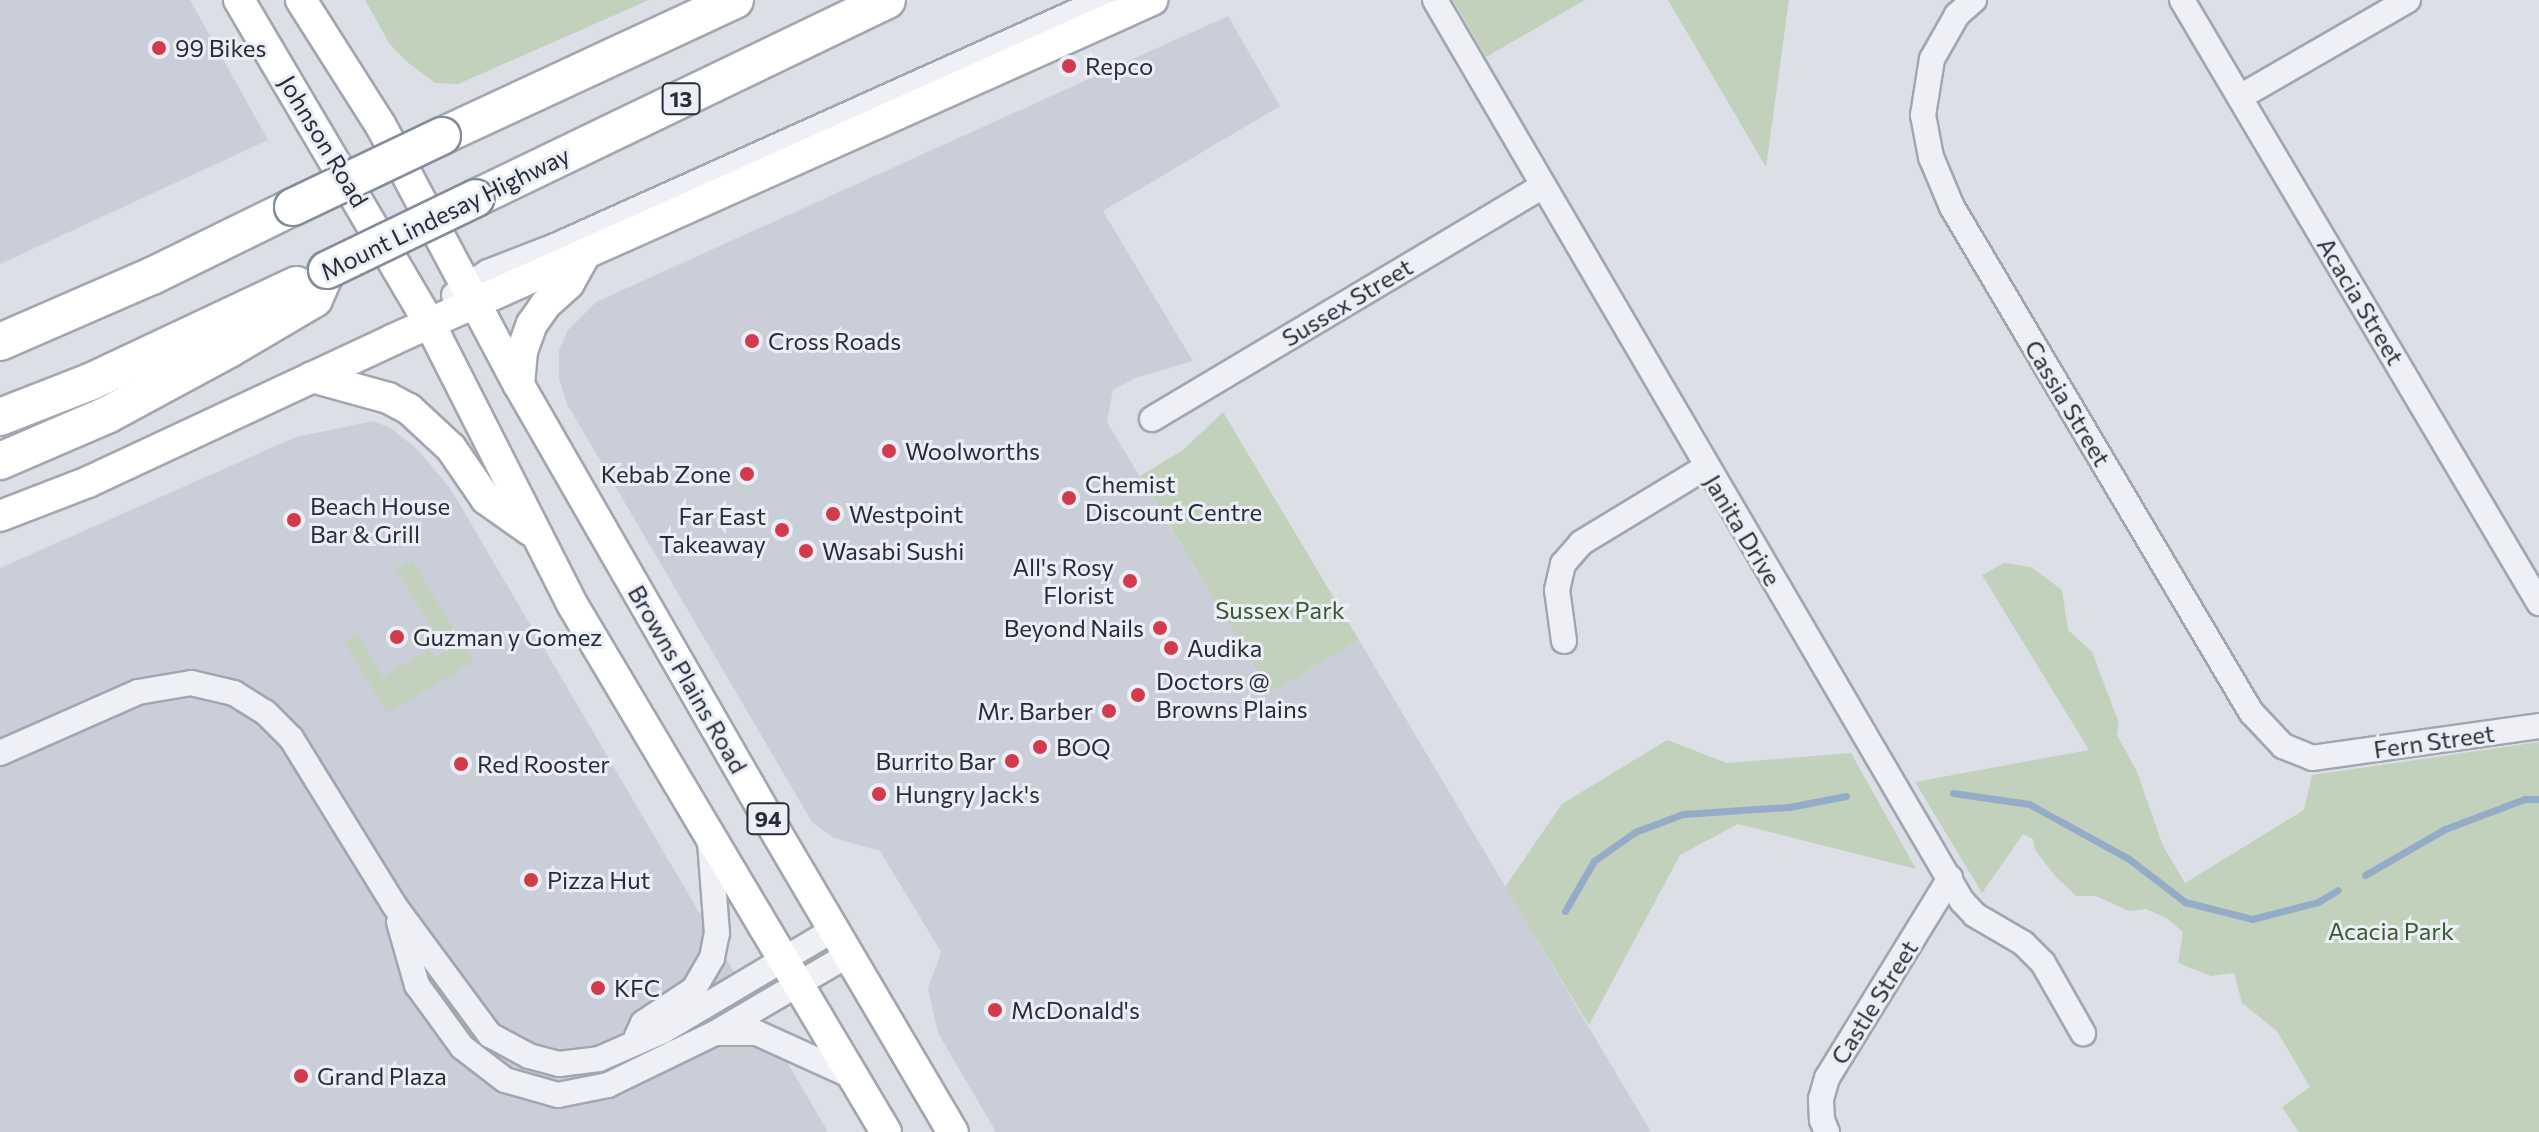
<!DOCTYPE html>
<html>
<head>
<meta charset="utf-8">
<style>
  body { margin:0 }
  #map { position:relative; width:2539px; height:1132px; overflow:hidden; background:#dcdfe6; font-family:Commissioner,sans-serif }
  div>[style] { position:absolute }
  .built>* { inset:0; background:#caced8 }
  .green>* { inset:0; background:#c1d1bc }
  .stream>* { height:7px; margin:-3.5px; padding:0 3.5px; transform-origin:3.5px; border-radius:3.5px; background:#95acc8 }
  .roads { filter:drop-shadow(2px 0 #a1a6b0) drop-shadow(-2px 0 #a1a6b0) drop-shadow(0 2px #a1a6b0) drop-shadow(0 -2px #a1a6b0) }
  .minor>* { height:24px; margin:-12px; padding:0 12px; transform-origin:12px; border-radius:12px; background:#eef0f5 }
  .major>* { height:30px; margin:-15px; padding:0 15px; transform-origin:15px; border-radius:15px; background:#fff }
  .highway>* { height:36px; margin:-18px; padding:0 18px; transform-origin:18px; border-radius:18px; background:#fff }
  .bridges { filter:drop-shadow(2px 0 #838c9d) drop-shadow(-2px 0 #838c9d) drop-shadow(0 2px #838c9d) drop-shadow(0 -2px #838c9d) }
  .highway-bridge>* { height:36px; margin:-18px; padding:0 18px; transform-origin:18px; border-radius:18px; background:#fff }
  .dots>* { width:22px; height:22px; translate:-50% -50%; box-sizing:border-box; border:4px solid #ebeef4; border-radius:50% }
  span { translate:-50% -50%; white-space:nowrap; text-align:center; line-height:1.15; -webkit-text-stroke:6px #ebeef4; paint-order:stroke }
  .shield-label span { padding:2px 6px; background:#ebeef4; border:2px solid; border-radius:6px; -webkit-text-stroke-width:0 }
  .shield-label { font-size:22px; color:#252d3d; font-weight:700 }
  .poi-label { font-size:24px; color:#252d3d }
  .left { translate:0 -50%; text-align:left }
  .right { translate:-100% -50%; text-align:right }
  .street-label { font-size:24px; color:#252d3d }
  .park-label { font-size:24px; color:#385932 }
</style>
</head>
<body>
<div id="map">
  <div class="built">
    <div style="clip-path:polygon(0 0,190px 0,268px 140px,0 264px)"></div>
    <div style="clip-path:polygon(1228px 16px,1280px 106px,1103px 211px,1193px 361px,1135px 378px,1113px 390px,1107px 422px,1270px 693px,1359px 640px,1651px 1132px,996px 1132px,938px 1033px,928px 989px,941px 952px,880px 851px,834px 838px,812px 822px,567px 404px,559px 378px,559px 350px,568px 330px,596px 302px)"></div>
    <div style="clip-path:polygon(374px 421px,392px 429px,417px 449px,450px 488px,828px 1132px,0 1132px,0 568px,296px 437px)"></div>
  </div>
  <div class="green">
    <div style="clip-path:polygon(365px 0,649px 0,458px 84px,435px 83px,406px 61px,389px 43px)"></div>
    <div style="clip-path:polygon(1453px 0,1585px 0,1486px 57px)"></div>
    <div style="clip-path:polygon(1668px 0,1789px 0,1766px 167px)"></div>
    <div style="clip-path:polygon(1223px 412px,1359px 640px,1270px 693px,1140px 476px,1183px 450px)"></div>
    <div style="clip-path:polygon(412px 560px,473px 662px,388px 713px,344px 642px,357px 634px,383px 677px,429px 649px,434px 658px,447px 650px,396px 570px)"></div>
    <div style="clip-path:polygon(2004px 563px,2031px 567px,2062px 590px,2068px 630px,2092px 652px,2119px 723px,2117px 735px,2137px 772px,2163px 846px,2185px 883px,2304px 810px,2312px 775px,2539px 742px,2539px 1132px,2299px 1132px,2282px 1107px,2310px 1087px,2277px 1031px,2242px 1003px,2234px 973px,2211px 976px,2178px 963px,2183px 932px,2168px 919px,2146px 909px,2129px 911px,2096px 896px,2076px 896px,2056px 877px,2035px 850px,2033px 839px,2023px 834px,1982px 893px,1915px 782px,2089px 750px,1982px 575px)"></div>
    <div style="clip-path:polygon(1667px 740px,1727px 763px,1851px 753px,1916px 869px,1738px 824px,1680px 855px,1589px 1025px,1505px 887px,1562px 804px)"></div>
  </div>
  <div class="stream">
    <div style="left:1953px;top:793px;width:77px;rotate:8.2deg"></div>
    <div style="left:2029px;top:804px;width:114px;rotate:28.8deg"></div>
    <div style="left:2129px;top:859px;width:71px;rotate:37.5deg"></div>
    <div style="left:2185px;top:902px;width:69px;rotate:14.2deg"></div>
    <div style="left:2252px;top:919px;width:68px;rotate:-14.4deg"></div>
    <div style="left:2318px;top:902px;width:23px;rotate:-31deg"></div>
    <div style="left:2365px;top:875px;width:92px;rotate:-29.9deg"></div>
    <div style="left:2445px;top:829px;width:85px;rotate:-20.6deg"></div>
    <div style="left:2525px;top:799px;width:14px"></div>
    <div style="left:1565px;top:911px;width:58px;rotate:-59.9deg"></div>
    <div style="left:1594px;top:861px;width:50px;rotate:-35.3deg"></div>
    <div style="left:1635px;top:832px;width:51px;rotate:-20.6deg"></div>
    <div style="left:1683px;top:814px;width:106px;rotate:-3.8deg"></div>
    <div style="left:1789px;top:807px;width:58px;rotate:-10.9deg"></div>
  </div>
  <div class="roads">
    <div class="minor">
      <div style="left:1435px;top:0;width:1044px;rotate:59.68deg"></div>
      <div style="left:1962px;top:901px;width:19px;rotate:47deg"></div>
      <div style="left:1975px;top:915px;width:56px;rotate:30.3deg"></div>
      <div style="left:2023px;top:943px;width:28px;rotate:45deg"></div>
      <div style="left:2043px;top:963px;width:81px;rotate:60.3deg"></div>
      <div style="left:1974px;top:0;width:23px;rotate:139deg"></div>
      <div style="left:1957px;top:15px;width:51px;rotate:119.6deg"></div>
      <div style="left:1932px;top:59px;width:57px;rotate:99.1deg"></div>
      <div style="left:1923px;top:115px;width:43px;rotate:79.2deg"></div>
      <div style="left:1931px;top:157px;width:54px;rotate:67.2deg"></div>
      <div style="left:1952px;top:207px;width:587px;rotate:59.37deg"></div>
      <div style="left:2251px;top:712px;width:47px;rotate:46.7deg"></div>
      <div style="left:2283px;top:746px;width:31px;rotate:22deg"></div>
      <div style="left:2312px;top:758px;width:229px;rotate:-8deg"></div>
      <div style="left:2182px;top:0;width:701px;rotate:59.37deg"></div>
      <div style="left:2240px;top:97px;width:194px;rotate:-30deg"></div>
      <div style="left:454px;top:295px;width:41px;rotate:-34.1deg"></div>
      <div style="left:488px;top:272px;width:72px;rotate:-21.2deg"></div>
      <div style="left:555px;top:246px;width:600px;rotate:-24.21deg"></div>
      <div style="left:1152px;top:419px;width:455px;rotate:-30.8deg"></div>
      <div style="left:1564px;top:641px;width:51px;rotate:-97.8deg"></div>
      <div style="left:1557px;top:590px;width:27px;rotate:-77deg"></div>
      <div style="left:1563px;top:564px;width:28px;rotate:-49deg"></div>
      <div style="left:1581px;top:543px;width:146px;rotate:-31.3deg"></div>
      <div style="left:0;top:753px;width:151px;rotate:-23.8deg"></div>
      <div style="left:138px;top:692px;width:54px;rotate:-9.6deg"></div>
      <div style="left:191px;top:683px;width:44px;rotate:13.1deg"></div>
      <div style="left:234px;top:693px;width:36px;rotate:32deg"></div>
      <div style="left:265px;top:712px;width:37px;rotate:45deg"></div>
      <div style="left:291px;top:738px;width:196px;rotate:58.3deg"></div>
      <div style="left:394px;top:905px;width:162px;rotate:53.6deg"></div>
      <div style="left:490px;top:1035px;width:44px;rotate:28.3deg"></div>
      <div style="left:529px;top:1056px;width:31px;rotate:15deg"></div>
      <div style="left:559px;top:1064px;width:40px;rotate:-7.1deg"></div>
      <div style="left:599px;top:1059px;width:70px;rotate:-23.6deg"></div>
      <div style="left:663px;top:1031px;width:198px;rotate:-30.7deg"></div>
      <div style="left:399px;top:922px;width:66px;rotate:74.1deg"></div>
      <div style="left:417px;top:985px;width:77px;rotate:54deg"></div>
      <div style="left:462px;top:1047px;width:54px;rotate:37.5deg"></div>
      <div style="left:505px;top:1080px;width:55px;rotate:15.8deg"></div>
      <div style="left:558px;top:1095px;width:51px;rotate:-11.3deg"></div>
      <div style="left:608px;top:1085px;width:119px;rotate:-25.9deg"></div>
      <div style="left:715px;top:1033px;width:154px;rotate:-30.4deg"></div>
      <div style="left:718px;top:1033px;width:39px"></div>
      <div style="left:757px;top:1033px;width:107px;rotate:24.4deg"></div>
      <div style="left:637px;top:1036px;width:14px;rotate:-65deg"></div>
      <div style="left:643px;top:1023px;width:61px;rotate:-33.7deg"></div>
      <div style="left:694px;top:989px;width:36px;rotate:-60deg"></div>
      <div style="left:712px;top:958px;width:25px;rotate:-79deg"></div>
      <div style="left:717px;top:933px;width:91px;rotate:-94.4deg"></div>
      <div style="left:1827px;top:1132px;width:13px;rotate:-113deg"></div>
      <div style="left:1822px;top:1120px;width:21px;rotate:-93deg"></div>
      <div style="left:1821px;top:1099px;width:22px;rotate:-74deg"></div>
      <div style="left:1827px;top:1078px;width:235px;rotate:-58.4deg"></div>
    </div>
    <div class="major">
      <div style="left:239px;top:0;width:376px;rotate:59.5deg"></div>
      <div style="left:430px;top:324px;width:314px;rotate:63.1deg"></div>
      <div style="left:572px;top:604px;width:614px;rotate:59.26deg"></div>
      <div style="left:301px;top:0;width:149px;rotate:57.6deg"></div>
      <div style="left:381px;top:126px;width:293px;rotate:62deg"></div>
      <div style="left:519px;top:385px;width:502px;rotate:60.11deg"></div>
      <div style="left:769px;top:820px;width:362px;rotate:59.5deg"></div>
      <div style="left:312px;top:377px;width:79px;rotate:15.4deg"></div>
      <div style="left:388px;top:398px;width:24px;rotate:28deg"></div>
      <div style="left:409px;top:409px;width:57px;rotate:42.9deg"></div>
      <div style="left:451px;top:448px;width:62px;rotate:55.5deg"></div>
      <div style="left:486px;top:499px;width:55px;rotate:35.4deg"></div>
      <div style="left:519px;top:385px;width:34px;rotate:-85deg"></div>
      <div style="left:522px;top:351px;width:29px;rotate:-70deg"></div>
      <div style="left:532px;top:324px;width:24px;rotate:-55deg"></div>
      <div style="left:546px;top:304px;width:31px;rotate:-42deg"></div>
      <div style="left:569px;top:283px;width:31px;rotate:-61deg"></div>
      <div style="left:0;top:516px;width:94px;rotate:-21.1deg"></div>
      <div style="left:88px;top:482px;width:336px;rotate:-25deg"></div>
      <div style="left:392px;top:340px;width:833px;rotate:-24.1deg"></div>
    </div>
    <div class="highway">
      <div style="left:442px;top:136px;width:323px;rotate:-24.9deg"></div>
      <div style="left:476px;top:198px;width:456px;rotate:-25.7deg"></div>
      <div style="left:0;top:342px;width:166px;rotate:-23.5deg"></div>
      <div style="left:152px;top:276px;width:157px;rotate:-26.1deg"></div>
      <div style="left:0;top:417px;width:97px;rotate:-21.3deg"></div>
      <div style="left:90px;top:382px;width:228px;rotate:-25.2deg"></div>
      <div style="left:0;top:461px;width:116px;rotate:-23.3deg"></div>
      <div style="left:107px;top:415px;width:139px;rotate:-28.4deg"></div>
      <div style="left:229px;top:349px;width:99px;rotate:-30.5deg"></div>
      <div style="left:314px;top:299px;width:32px;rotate:-66deg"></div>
    </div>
  </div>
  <div class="bridges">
    <div class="highway-bridge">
      <div style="left:293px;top:207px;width:165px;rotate:-25.5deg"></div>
      <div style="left:327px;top:270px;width:165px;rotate:-25.8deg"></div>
    </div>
  </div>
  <div class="dots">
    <div style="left:159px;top:48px;background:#d13b4b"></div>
    <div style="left:1069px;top:66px;background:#d13b4b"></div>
    <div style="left:752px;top:341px;background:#d13b4b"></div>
    <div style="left:889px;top:451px;background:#d13b4b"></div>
    <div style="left:747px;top:474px;background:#d13b4b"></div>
    <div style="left:1069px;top:498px;background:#d13b4b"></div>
    <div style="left:833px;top:514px;background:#d13b4b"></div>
    <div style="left:294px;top:520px;background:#d13b4b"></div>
    <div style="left:782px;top:530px;background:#d13b4b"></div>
    <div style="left:806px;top:551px;background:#d13b4b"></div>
    <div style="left:1130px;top:581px;background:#d13b4b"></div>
    <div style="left:1160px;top:628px;background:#d13b4b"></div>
    <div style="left:397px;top:637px;background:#d13b4b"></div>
    <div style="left:1171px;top:648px;background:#d13b4b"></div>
    <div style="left:1138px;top:695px;background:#d13b4b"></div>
    <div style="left:1109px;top:711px;background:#d13b4b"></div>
    <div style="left:1040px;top:747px;background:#d13b4b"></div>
    <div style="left:1012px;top:761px;background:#d13b4b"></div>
    <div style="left:461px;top:764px;background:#d13b4b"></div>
    <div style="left:879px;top:794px;background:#d13b4b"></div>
    <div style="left:531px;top:880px;background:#d13b4b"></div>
    <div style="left:598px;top:988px;background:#d13b4b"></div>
    <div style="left:995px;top:1010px;background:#d13b4b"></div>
    <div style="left:301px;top:1076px;background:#d13b4b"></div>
  </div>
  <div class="shield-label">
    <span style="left:681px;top:99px">13</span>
    <span style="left:768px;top:819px">94</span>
  </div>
  <div class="poi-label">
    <span class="left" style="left:175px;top:48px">99 Bikes</span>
    <span class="left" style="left:1085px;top:66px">Repco</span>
    <span class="left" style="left:768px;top:341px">Cross Roads</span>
    <span class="left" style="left:905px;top:451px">Woolworths</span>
    <span class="right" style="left:731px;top:474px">Kebab Zone</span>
    <span class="left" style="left:1085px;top:498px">Chemist<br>Discount Centre</span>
    <span class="left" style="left:310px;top:520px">Beach House<br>Bar &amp; Grill</span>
    <span class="left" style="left:849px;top:514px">Westpoint</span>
    <span class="right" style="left:766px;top:530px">Far East<br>Takeaway</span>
    <span class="left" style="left:822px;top:551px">Wasabi Sushi</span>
    <span class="right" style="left:1114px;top:581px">All's Rosy<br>Florist</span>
    <span class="right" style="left:1144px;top:628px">Beyond Nails</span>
    <span class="left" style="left:413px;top:637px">Guzman y Gomez</span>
    <span class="left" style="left:1187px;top:648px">Audika</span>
    <span class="left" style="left:1156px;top:695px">Doctors @<br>Browns Plains</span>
    <span class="right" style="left:1093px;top:711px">Mr. Barber</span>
    <span class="left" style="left:1056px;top:747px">BOQ</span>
    <span class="right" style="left:996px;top:761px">Burrito Bar</span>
    <span class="left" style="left:477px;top:764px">Red Rooster</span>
    <span class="left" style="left:895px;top:794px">Hungry Jack's</span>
    <span class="left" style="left:547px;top:880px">Pizza Hut</span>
    <span class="left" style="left:614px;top:988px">KFC</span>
    <span class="left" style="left:1011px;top:1010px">McDonald's</span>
    <span class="left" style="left:317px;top:1076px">Grand Plaza</span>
  </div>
  <div class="street-label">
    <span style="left:324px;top:141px;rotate:59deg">Johnson Road</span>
    <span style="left:445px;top:213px;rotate:-26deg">Mount Lindesay Highway</span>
    <span style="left:2361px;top:301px;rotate:59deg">Acacia Street</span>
    <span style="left:1347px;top:302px;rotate:-31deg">Sussex Street</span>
    <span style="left:2068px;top:403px;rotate:59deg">Cassia Street</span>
    <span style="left:1743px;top:530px;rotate:59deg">Janita Drive</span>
    <span style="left:688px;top:679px;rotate:60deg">Browns Plains Road</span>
    <span style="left:2434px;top:741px;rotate:-8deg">Fern Street</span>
    <span style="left:1874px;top:1002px;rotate:-58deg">Castle Street</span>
  </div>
  <div class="park-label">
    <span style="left:1280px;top:610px">Sussex Park</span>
    <span style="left:2391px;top:931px">Acacia Park</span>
  </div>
</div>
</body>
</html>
